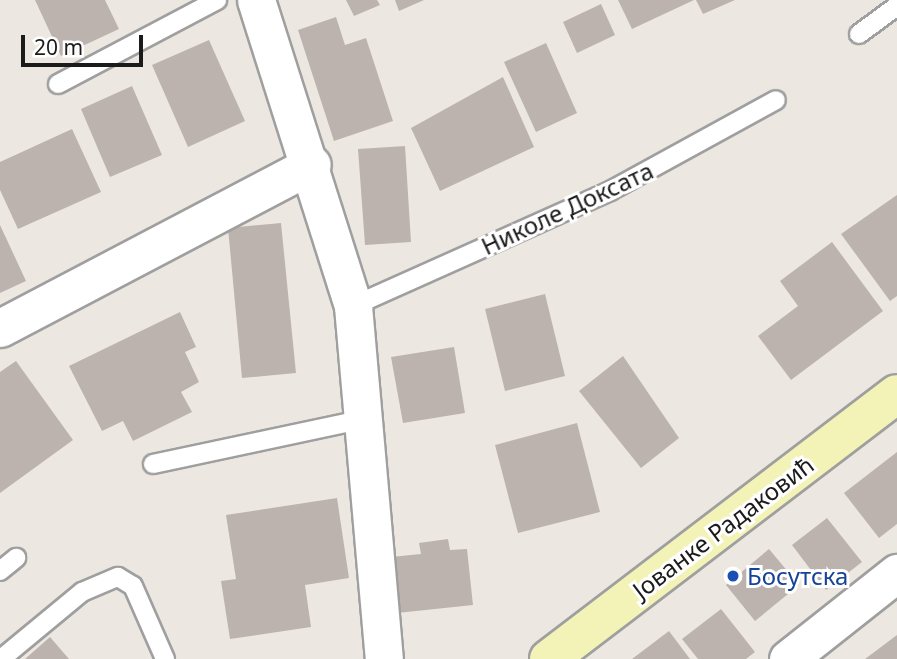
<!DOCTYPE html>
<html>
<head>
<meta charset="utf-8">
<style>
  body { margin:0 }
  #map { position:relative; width:897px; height:659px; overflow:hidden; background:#ece8e1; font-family:"Noto Sans",sans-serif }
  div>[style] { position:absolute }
  .building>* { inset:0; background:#bcb3ae }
  .roads { filter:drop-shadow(2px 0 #9f9f9f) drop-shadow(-2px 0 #9f9f9f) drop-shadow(0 2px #9f9f9f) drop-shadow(0 -2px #9f9f9f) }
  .lane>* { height:18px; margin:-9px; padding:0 9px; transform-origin:9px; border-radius:9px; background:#fff }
  .street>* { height:37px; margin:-18.5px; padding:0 18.5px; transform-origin:18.5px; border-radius:18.5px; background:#fff }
  .secondary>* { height:38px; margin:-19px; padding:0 19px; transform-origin:19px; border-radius:19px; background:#f3f3b8 }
  .dots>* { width:19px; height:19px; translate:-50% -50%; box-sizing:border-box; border:4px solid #fff; border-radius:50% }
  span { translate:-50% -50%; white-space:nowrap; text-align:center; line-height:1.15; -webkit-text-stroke:6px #fff; paint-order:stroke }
  .street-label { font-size:24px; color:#1b1b1b }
  .transit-label { font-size:24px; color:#164399 }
  .left { translate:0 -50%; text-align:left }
  .scale { position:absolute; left:21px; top:35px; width:122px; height:32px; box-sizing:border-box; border:4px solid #1b1b1b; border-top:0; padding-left:9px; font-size:21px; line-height:24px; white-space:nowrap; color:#1b1b1b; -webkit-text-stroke:5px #fff; paint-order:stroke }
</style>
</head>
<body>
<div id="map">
  <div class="building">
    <div style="clip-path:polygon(35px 0,105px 0,119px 29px,61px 56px)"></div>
    <div style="clip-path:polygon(346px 0,377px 0,380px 5px,354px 16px)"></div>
    <div style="clip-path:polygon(395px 0,424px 0,399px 11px)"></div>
    <div style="clip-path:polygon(618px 0,694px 0,632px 29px)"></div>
    <div style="clip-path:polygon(696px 0,735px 0,703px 14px)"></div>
    <div style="clip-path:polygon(601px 4px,615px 35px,577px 53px,563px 22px)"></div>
    <div style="clip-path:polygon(336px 17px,345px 45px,366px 38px,393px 121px,334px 141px,298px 30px)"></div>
    <div style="clip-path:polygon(209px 40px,245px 121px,188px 147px,152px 65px)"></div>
    <div style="clip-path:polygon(546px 43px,577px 113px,536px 132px,504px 62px)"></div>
    <div style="clip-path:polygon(503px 77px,534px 147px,440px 191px,411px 128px)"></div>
    <div style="clip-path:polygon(132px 86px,162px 155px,110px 177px,81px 109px)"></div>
    <div style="clip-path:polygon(72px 129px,101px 192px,18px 229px,0 190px,0 162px)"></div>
    <div style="clip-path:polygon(405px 146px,411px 242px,365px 245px,358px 149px)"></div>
    <div style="clip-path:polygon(897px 195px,897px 296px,890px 301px,841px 234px)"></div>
    <div style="clip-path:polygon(281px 223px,296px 373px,242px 378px,228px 228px)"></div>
    <div style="clip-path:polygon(0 225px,26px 281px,0 293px)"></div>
    <div style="clip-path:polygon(832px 242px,883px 311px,791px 380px,758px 336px,798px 306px,780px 281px)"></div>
    <div style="clip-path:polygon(545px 294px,565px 376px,505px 391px,485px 309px)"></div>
    <div style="clip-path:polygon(180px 312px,196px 347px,185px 352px,199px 382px,181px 392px,192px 412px,133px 441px,123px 421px,102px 431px,69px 366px)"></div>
    <div style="clip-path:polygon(454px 347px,465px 413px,403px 423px,391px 357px)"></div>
    <div style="clip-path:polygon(623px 356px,679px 438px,641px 468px,579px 391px)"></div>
    <div style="clip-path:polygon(16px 361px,73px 440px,0 493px,0 372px)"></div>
    <div style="clip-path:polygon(577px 423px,600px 512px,518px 533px,495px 445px)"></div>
    <div style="clip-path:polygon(897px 452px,897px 524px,879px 538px,844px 493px)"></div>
    <div style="clip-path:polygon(337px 498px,349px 578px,305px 585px,311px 627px,230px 639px,221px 581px,236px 579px,226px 515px)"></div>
    <div style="clip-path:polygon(827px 518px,862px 562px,826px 590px,792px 545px)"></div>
    <div style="clip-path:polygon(448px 539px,450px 550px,467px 549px,473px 605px,397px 613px,391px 557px,421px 554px,419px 543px)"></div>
    <div style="clip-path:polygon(769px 549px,799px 585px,755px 621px,726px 585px)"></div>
    <div style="clip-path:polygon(721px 609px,755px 652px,746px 659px,698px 659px,682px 639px)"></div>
    <div style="clip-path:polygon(669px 631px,690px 659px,632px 659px)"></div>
    <div style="clip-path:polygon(897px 635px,897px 659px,865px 659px)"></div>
    <div style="clip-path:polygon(50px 637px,69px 659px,25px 659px)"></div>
  </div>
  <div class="roads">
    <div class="lane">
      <div style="left:859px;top:34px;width:47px;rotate:-36.4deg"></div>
      <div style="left:58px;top:84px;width:180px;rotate:-27.8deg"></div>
      <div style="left:353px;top:306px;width:282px;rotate:-24.1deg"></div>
      <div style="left:610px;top:191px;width:189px;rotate:-28.7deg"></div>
      <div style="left:153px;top:464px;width:217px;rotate:-12deg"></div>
      <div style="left:0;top:571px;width:21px;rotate:-39deg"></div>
      <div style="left:1px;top:659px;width:105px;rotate:-39.6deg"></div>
      <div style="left:82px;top:592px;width:39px;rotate:-23deg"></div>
      <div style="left:118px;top:577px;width:17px;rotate:31deg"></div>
      <div style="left:133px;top:586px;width:80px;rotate:66.3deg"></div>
    </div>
    <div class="street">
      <div style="left:256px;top:0;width:321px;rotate:72.4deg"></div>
      <div style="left:353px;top:306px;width:354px;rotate:85deg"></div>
      <div style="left:0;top:328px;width:352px;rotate:-27.7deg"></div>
      <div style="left:788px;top:659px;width:139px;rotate:-38.3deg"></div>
    </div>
    <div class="secondary">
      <div style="left:549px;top:659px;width:437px;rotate:-37.3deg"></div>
    </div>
  </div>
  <div class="dots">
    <div style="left:733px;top:576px;background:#1a4fb4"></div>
  </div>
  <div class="street-label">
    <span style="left:567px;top:208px;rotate:-25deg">Николе Доксата</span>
    <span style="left:723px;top:527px;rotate:-37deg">Јованке Радаковић</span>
  </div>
  <div class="transit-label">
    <span class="left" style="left:747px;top:576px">Босутска</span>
  </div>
  <div class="scale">20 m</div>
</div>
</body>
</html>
